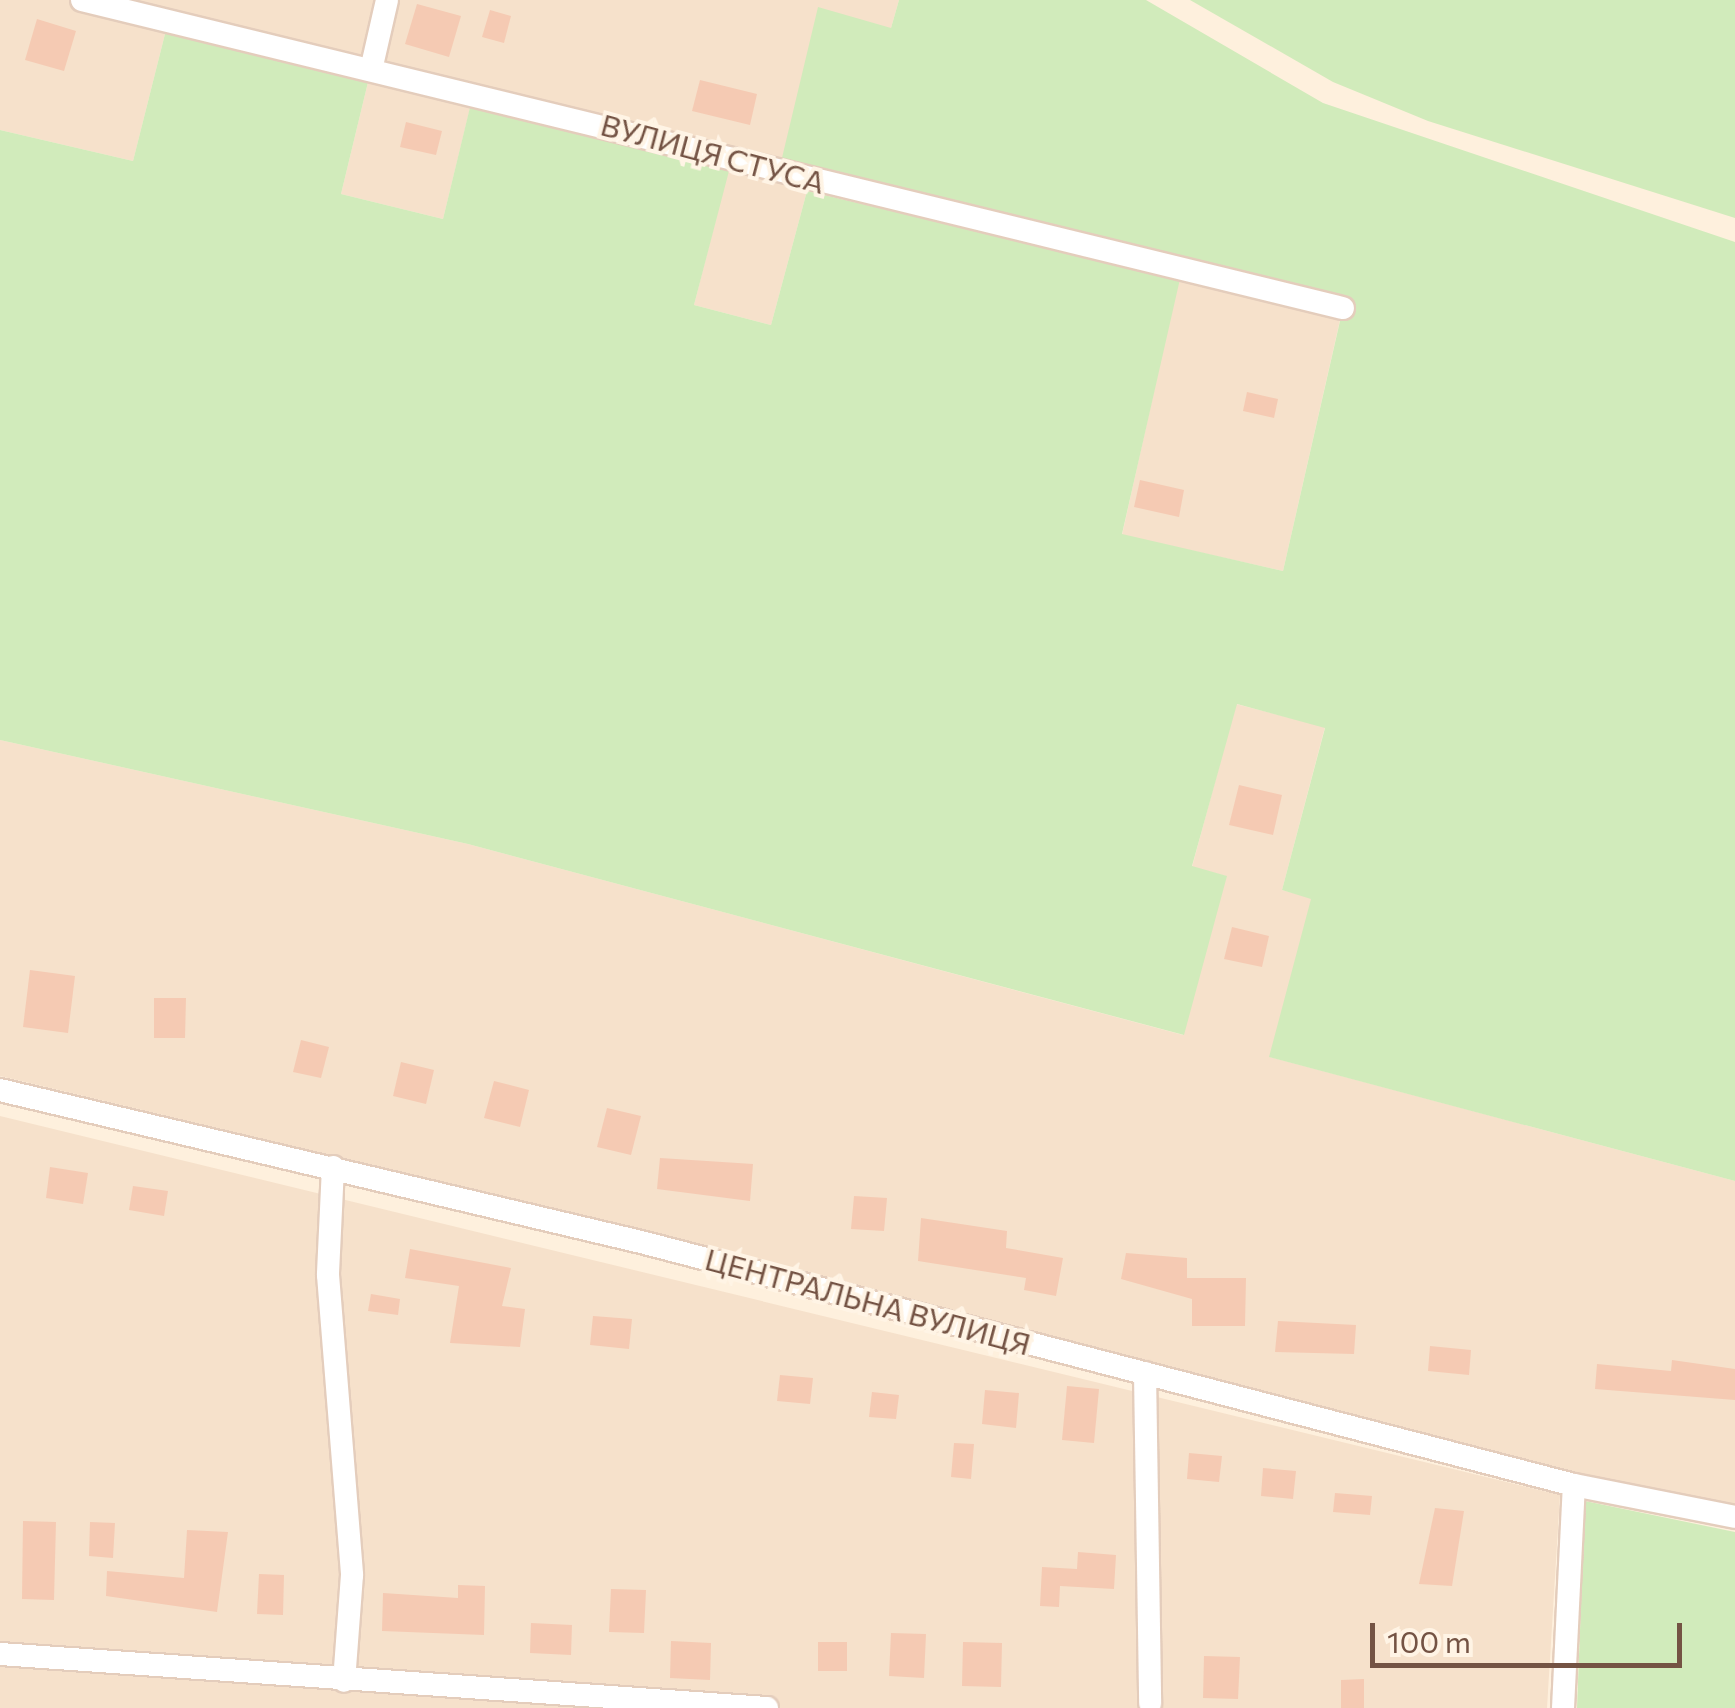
<!DOCTYPE html>
<html>
<head>
<meta charset="utf-8">
<style>
  body { margin:0 }
  #map { position:relative; width:1735px; height:1708px; overflow:hidden; background:#fef0dd; font-family:Commissioner,sans-serif }
  div>[style] { position:absolute }
  .residential>* { inset:0; background:#f6e1cb }
  .green>* { inset:0; background:#d1ebbb }
  .building>* { inset:0; background:#f5cab3 }
  .roads { filter:drop-shadow(2px 0 #e4cdbc) drop-shadow(-2px 0 #e4cdbc) drop-shadow(0 2px #e4cdbc) drop-shadow(0 -2px #e4cdbc) }
  .minor>* { height:22px; margin:-11px; padding:0 11px; transform-origin:11px; border-radius:11px; background:#fff }
  span { translate:-50% -50%; white-space:nowrap; text-align:center; line-height:1.15; -webkit-text-stroke:8px #fff4e5; paint-order:stroke }
  .street-label { font-size:30px; color:#745344 }
  .scale { position:absolute; left:1370px; top:1623px; width:312px; height:45px; box-sizing:border-box; border:5px solid #745344; border-top:0; padding-left:12px; font-size:30px; line-height:35px; white-space:nowrap; color:#745344; -webkit-text-stroke:8px #fff4e5; paint-order:stroke }
</style>
</head>
<body>
<div id="map">
  <div class="residential">
    <div style="clip-path:polygon(0 0,899px 0,891px 28px,1345px 298px,1283px 571px,1122px 535px,1179px 279px,807px 191px,771px 325px,694px 305px,728px 171px,471px 104px,443px 219px,341px 194px,369px 78px,166px 30px,133px 161px,0 130px)"></div>
    <div style="clip-path:polygon(1236px 704px,1325px 727px,1282px 890px,1312px 898px,1270px 1057px,1735px 1181px,1735px 1504px,1577px 1473px,644px 1230px,0 1076px,0 740px,468px 844px,1183px 1035px,1226px 876px,1192px 867px)"></div>
    <div style="clip-path:polygon(0 1116px,1560px 1495px,1547px 1708px,0 1708px)"></div>
  </div>
  <div class="green">
    <div style="clip-path:polygon(899px 0,1146px 0,1323px 103px,1735px 242px,1735px 1181px,1269px 1057px,1311px 899px,1282px 890px,1325px 728px,1237px 704px,1192px 866px,1227px 876px,1184px 1035px,468px 844px,0 740px,0 130px,133px 161px,166px 30px,369px 78px,341px 194px,443px 219px,471px 103px,729px 171px,694px 305px,771px 325px,807px 191px,1180px 279px,1122px 534px,1283px 571px,1345px 299px,781px 162px,818px 7px,891px 28px)"></div>
    <div style="clip-path:polygon(1190px 0,1735px 0,1735px 218px,1428px 121px,1333px 82px)"></div>
    <div style="clip-path:polygon(1585px 1501px,1735px 1532px,1735px 1708px,1577px 1708px)"></div>
  </div>
  <div class="building">
    <div style="clip-path:polygon(417px 4px,461px 16px,449px 57px,405px 44px)"></div>
    <div style="clip-path:polygon(490px 10px,511px 16px,504px 43px,482px 37px)"></div>
    <div style="clip-path:polygon(37px 19px,76px 31px,64px 71px,25px 60px)"></div>
    <div style="clip-path:polygon(700px 80px,757px 94px,750px 125px,692px 111px)"></div>
    <div style="clip-path:polygon(406px 122px,442px 131px,436px 155px,400px 147px)"></div>
    <div style="clip-path:polygon(1247px 392px,1278px 399px,1274px 418px,1243px 411px)"></div>
    <div style="clip-path:polygon(1140px 480px,1184px 490px,1179px 517px,1134px 507px)"></div>
    <div style="clip-path:polygon(1239px 785px,1282px 795px,1273px 835px,1229px 825px)"></div>
    <div style="clip-path:polygon(1232px 927px,1269px 936px,1262px 967px,1224px 959px)"></div>
    <div style="clip-path:polygon(30px 970px,75px 976px,68px 1033px,23px 1027px)"></div>
    <div style="clip-path:polygon(154px 998px,186px 998px,185px 1038px,154px 1038px)"></div>
    <div style="clip-path:polygon(301px 1040px,329px 1047px,321px 1078px,293px 1072px)"></div>
    <div style="clip-path:polygon(401px 1062px,434px 1070px,426px 1104px,393px 1096px)"></div>
    <div style="clip-path:polygon(494px 1081px,529px 1090px,520px 1127px,484px 1118px)"></div>
    <div style="clip-path:polygon(607px 1108px,641px 1116px,631px 1155px,597px 1147px)"></div>
    <div style="clip-path:polygon(660px 1158px,753px 1164px,750px 1201px,657px 1189px)"></div>
    <div style="clip-path:polygon(50px 1167px,88px 1173px,83px 1204px,46px 1198px)"></div>
    <div style="clip-path:polygon(133px 1186px,168px 1191px,164px 1216px,129px 1210px)"></div>
    <div style="clip-path:polygon(854px 1196px,887px 1198px,884px 1231px,851px 1229px)"></div>
    <div style="clip-path:polygon(921px 1218px,1007px 1231px,1006px 1248px,1063px 1258px,1056px 1296px,1024px 1290px,1026px 1278px,918px 1261px)"></div>
    <div style="clip-path:polygon(410px 1249px,511px 1268px,502px 1306px,525px 1309px,520px 1347px,450px 1343px,459px 1286px,405px 1278px)"></div>
    <div style="clip-path:polygon(1126px 1253px,1187px 1258px,1187px 1278px,1246px 1278px,1245px 1326px,1192px 1326px,1192px 1299px,1121px 1279px)"></div>
    <div style="clip-path:polygon(371px 1294px,400px 1299px,398px 1315px,368px 1311px)"></div>
    <div style="clip-path:polygon(593px 1316px,632px 1319px,629px 1349px,590px 1345px)"></div>
    <div style="clip-path:polygon(1278px 1321px,1356px 1325px,1354px 1354px,1275px 1352px)"></div>
    <div style="clip-path:polygon(1430px 1346px,1471px 1350px,1469px 1375px,1428px 1371px)"></div>
    <div style="clip-path:polygon(1672px 1360px,1735px 1369px,1735px 1400px,1595px 1389px,1597px 1364px,1671px 1371px)"></div>
    <div style="clip-path:polygon(780px 1375px,813px 1378px,810px 1404px,777px 1401px)"></div>
    <div style="clip-path:polygon(1067px 1386px,1099px 1389px,1094px 1443px,1062px 1440px)"></div>
    <div style="clip-path:polygon(985px 1390px,1019px 1393px,1016px 1428px,982px 1424px)"></div>
    <div style="clip-path:polygon(872px 1392px,899px 1395px,896px 1419px,869px 1417px)"></div>
    <div style="clip-path:polygon(954px 1443px,974px 1444px,971px 1479px,951px 1477px)"></div>
    <div style="clip-path:polygon(1189px 1453px,1222px 1456px,1219px 1482px,1187px 1479px)"></div>
    <div style="clip-path:polygon(1263px 1468px,1296px 1471px,1293px 1499px,1261px 1496px)"></div>
    <div style="clip-path:polygon(1335px 1493px,1372px 1496px,1370px 1515px,1333px 1512px)"></div>
    <div style="clip-path:polygon(1435px 1508px,1464px 1511px,1452px 1586px,1419px 1584px)"></div>
    <div style="clip-path:polygon(23px 1521px,56px 1522px,54px 1600px,22px 1599px)"></div>
    <div style="clip-path:polygon(90px 1522px,115px 1523px,113px 1558px,89px 1556px)"></div>
    <div style="clip-path:polygon(187px 1530px,228px 1532px,217px 1612px,106px 1596px,107px 1571px,184px 1578px)"></div>
    <div style="clip-path:polygon(1078px 1552px,1116px 1555px,1114px 1589px,1060px 1586px,1059px 1607px,1040px 1606px,1042px 1567px,1077px 1569px)"></div>
    <div style="clip-path:polygon(259px 1574px,284px 1575px,283px 1615px,257px 1614px)"></div>
    <div style="clip-path:polygon(458px 1585px,485px 1586px,484px 1635px,382px 1631px,383px 1593px,458px 1598px)"></div>
    <div style="clip-path:polygon(611px 1589px,646px 1590px,644px 1633px,609px 1632px)"></div>
    <div style="clip-path:polygon(531px 1623px,572px 1625px,571px 1655px,530px 1653px)"></div>
    <div style="clip-path:polygon(891px 1633px,926px 1634px,924px 1678px,889px 1676px)"></div>
    <div style="clip-path:polygon(671px 1641px,711px 1643px,710px 1680px,670px 1678px)"></div>
    <div style="clip-path:polygon(818px 1642px,847px 1642px,847px 1671px,818px 1671px)"></div>
    <div style="clip-path:polygon(963px 1642px,1002px 1643px,1001px 1687px,962px 1686px)"></div>
    <div style="clip-path:polygon(1204px 1656px,1240px 1657px,1238px 1699px,1203px 1698px)"></div>
    <div style="clip-path:polygon(1364px 1679px,1364px 1708px,1341px 1708px,1341px 1680px)"></div>
  </div>
  <div class="roads">
    <div class="minor">
      <div style="left:82px;top:0;width:1298px;rotate:13.73deg"></div>
      <div style="left:371px;top:70px;width:72px;rotate:-77.1deg"></div>
      <div style="left:0;top:1090px;width:659px;rotate:13.34deg"></div>
      <div style="left:641px;top:1242px;width:964px;rotate:14.6deg"></div>
      <div style="left:1574px;top:1485px;width:164px;rotate:11.2deg"></div>
      <div style="left:333px;top:1167px;width:108px;rotate:92.7deg"></div>
      <div style="left:328px;top:1275px;width:301px;rotate:85.4deg"></div>
      <div style="left:352px;top:1575px;width:106px;rotate:94.3deg"></div>
      <div style="left:1145px;top:1373px;width:330px;rotate:89.1deg"></div>
      <div style="left:0;top:1654px;width:769px;rotate:4.03deg"></div>
      <div style="left:1563px;top:1708px;width:223px;rotate:-87.2deg"></div>
    </div>
  </div>
  <div class="street-label">
    <span style="left:713px;top:153px;rotate:15deg">ВУЛИЦЯ СТУСА</span>
    <span style="left:868px;top:1301px;rotate:15deg">ЦЕНТРАЛЬНА ВУЛИЦЯ</span>
  </div>
  <div class="scale">100 m</div>
</div>
</body>
</html>
